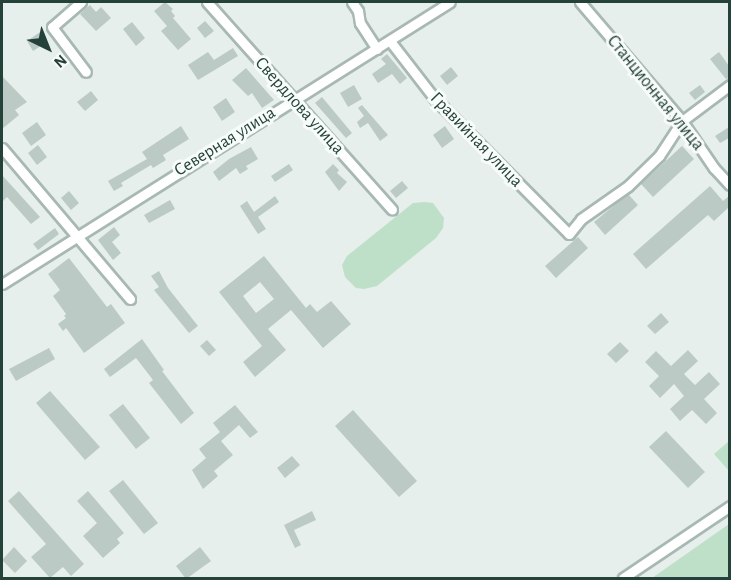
<!DOCTYPE html>
<html>
<head>
<meta charset="utf-8">
<style>
  body { margin:0 }
  #map { position:relative; width:731px; height:580px; overflow:hidden; background:#e6efeb; font-family:"Alegreya Sans",sans-serif }
  div>[style] { position:absolute }
  .green>* { inset:0; background:#bfe0c8 }
  .building>* { inset:0; background:#bbcac4 }
  .roads { filter:drop-shadow(2px 0 #a8b8b2) drop-shadow(-2px 0 #a8b8b2) drop-shadow(0 2px #a8b8b2) drop-shadow(0 -2px #a8b8b2) }
  .street>* { height:9px; margin:-4.5px; padding:0 4.5px; transform-origin:4.5px; border-radius:4.5px; background:#fff }
  span { translate:-50% -50%; white-space:nowrap; text-align:center; line-height:1.15; -webkit-text-stroke:6px #f7fbf9; paint-order:stroke }
  .street-label { font-size:18px; color:#24423a }
  .frame { position:absolute; inset:0; border:3px solid #24423a; pointer-events:none }
  .north { position:absolute; left:18px; top:18px; width:60px; height:60px; -webkit-text-stroke:4px #f7fbf9; paint-order:stroke; rotate:137deg; font-size:16px; font-weight:700; line-height:24px; text-align:center; color:#24423a }
  .north::after { content:''; display:block; margin:auto; width:21px; height:27px; background:#24423a; clip-path:polygon(50% 0,100% 100%,50% 72%,0 100%) }
</style>
</head>
<body>
<div id="map">
  <div class="green">
    <div style="clip-path:polygon(424px 202px,433px 203px,444px 218px,443px 228px,436px 238px,377px 286px,364px 289px,356px 288px,345px 277px,342px 265px,347px 256px,413px 203px)"></div>
    <div style="clip-path:polygon(729px 441px,729px 471px,714px 454px)"></div>
    <div style="clip-path:polygon(729px 524px,729px 578px,652px 578px)"></div>
  </div>
  <div class="building">
    <div style="clip-path:polygon(165px 2px,173px 9px,171px 11px,175px 16px,173px 18px,191px 39px,178px 50px,161px 31px,167px 26px,154px 11px)"></div>
    <div style="clip-path:polygon(90px 5px,96px 12px,101px 7px,111px 18px,96px 31px,80px 14px)"></div>
    <div style="clip-path:polygon(205px 21px,214px 31px,205px 38px,197px 28px)"></div>
    <div style="clip-path:polygon(132px 22px,145px 38px,136px 46px,123px 29px)"></div>
    <div style="clip-path:polygon(40px 32px,47px 42px,33px 51px,27px 41px)"></div>
    <div style="clip-path:polygon(233px 48px,238px 56px,198px 80px,188px 65px,208px 52px,214px 60px)"></div>
    <div style="clip-path:polygon(719px 52px,729px 66px,729px 78px,726px 79px,710px 59px)"></div>
    <div style="clip-path:polygon(387px 54px,407px 78px,400px 84px,392px 74px,378px 83px,372px 74px,386px 64px,381px 59px)"></div>
    <div style="clip-path:polygon(451px 67px,458px 76px,447px 85px,440px 76px)"></div>
    <div style="clip-path:polygon(246px 68px,274px 100px,262px 108px,252px 93px,248px 96px,232px 80px)"></div>
    <div style="clip-path:polygon(2px 76px,27px 102px,15px 110px,19px 115px,2px 129px)"></div>
    <div style="clip-path:polygon(354px 85px,362px 99px,348px 107px,340px 93px)"></div>
    <div style="clip-path:polygon(700px 85px,705px 92px,695px 100px,689px 93px)"></div>
    <div style="clip-path:polygon(91px 91px,98px 100px,85px 111px,77px 102px)"></div>
    <div style="clip-path:polygon(322px 97px,352px 133px,346px 138px,315px 103px)"></div>
    <div style="clip-path:polygon(226px 98px,235px 112px,222px 121px,213px 107px)"></div>
    <div style="clip-path:polygon(362px 105px,388px 135px,380px 141px,368px 123px,360px 128px,357px 122px,364px 116px,358px 108px)"></div>
    <div style="clip-path:polygon(37px 122px,46px 135px,31px 146px,22px 133px)"></div>
    <div style="clip-path:polygon(181px 126px,189px 139px,163px 155px,166px 160px,153px 168px,151px 165px,121px 183px,123px 186px,114px 191px,108px 181px,147px 159px,142px 152px)"></div>
    <div style="clip-path:polygon(445px 126px,454px 139px,442px 148px,433px 135px)"></div>
    <div style="clip-path:polygon(729px 127px,729px 138px,720px 143px,715px 136px)"></div>
    <div style="clip-path:polygon(38px 145px,47px 157px,37px 165px,28px 153px)"></div>
    <div style="clip-path:polygon(682px 146px,694px 159px,653px 197px,641px 184px)"></div>
    <div style="clip-path:polygon(251px 147px,258px 159px,246px 166px,248px 169px,240px 174px,236px 168px,219px 181px,213px 172px,229px 159px)"></div>
    <div style="clip-path:polygon(289px 164px,293px 170px,275px 182px,271px 176px)"></div>
    <div style="clip-path:polygon(333px 164px,339px 170px,337px 173px,347px 182px,339px 191px,325px 172px)"></div>
    <div style="clip-path:polygon(2px 175px,40px 217px,31px 224px,7px 197px,2px 202px)"></div>
    <div style="clip-path:polygon(402px 181px,408px 188px,396px 198px,390px 191px)"></div>
    <div style="clip-path:polygon(710px 186px,723px 201px,729px 196px,729px 207px,714px 221px,708px 215px,646px 269px,633px 254px)"></div>
    <div style="clip-path:polygon(69px 191px,79px 203px,71px 210px,61px 198px)"></div>
    <div style="clip-path:polygon(628px 194px,638px 205px,605px 235px,594px 222px)"></div>
    <div style="clip-path:polygon(275px 196px,279px 202px,258px 217px,266px 229px,258px 234px,240px 206px,247px 201px,254px 212px)"></div>
    <div style="clip-path:polygon(170px 200px,175px 209px,149px 223px,144px 215px)"></div>
    <div style="clip-path:polygon(114px 227px,120px 235px,112px 242px,121px 253px,113px 260px,98px 240px)"></div>
    <div style="clip-path:polygon(55px 228px,59px 234px,38px 250px,33px 244px)"></div>
    <div style="clip-path:polygon(578px 237px,588px 248px,556px 278px,545px 266px)"></div>
    <div style="clip-path:polygon(evenodd,264px 256px,306px 308px,310px 304px,317px 312px,331px 301px,351px 324px,323px 348px,291px 310px,268px 329px,286px 350px,255px 377px,243px 362px,262px 346px,219px 292px,264px 256px,260px 282px,274px 299px,256px 313px,243px 296px,260px 282px)"></div>
    <div style="clip-path:polygon(69px 258px,107px 307px,111px 304px,125px 323px,84px 353px,66px 328px,63px 331px,58px 324px,66px 318px,64px 316px,66px 314px,53px 296px,60px 290px,48px 274px)"></div>
    <div style="clip-path:polygon(159px 271px,168px 288px,198px 326px,189px 333px,154px 290px,159px 287px,151px 276px)"></div>
    <div style="clip-path:polygon(661px 313px,669px 322px,655px 334px,647px 326px)"></div>
    <div style="clip-path:polygon(142px 339px,164px 370px,162px 371px,194px 413px,181px 424px,149px 383px,153px 380px,136px 358px,110px 377px,104px 369px)"></div>
    <div style="clip-path:polygon(207px 340px,216px 350px,209px 356px,200px 346px)"></div>
    <div style="clip-path:polygon(620px 342px,629px 351px,616px 363px,607px 354px)"></div>
    <div style="clip-path:polygon(49px 348px,55px 359px,16px 381px,9px 369px)"></div>
    <div style="clip-path:polygon(688px 350px,698px 361px,684px 374px,695px 385px,709px 372px,720px 384px,704px 399px,717px 413px,706px 424px,692px 410px,680px 421px,670px 409px,684px 396px,674px 384px,660px 398px,649px 386px,659px 376px,645px 362px,656px 351px,671px 366px)"></div>
    <div style="clip-path:polygon(50px 391px,100px 447px,85px 460px,36px 403px)"></div>
    <div style="clip-path:polygon(123px 404px,150px 438px,136px 449px,109px 415px)"></div>
    <div style="clip-path:polygon(235px 405px,258px 432px,250px 438px,239px 425px,221px 441px,233px 455px,214px 471px,218px 476px,203px 489px,192px 470px,206px 458px,199px 449px,220px 432px,213px 423px)"></div>
    <div style="clip-path:polygon(353px 410px,417px 481px,399px 497px,335px 426px)"></div>
    <div style="clip-path:polygon(666px 431px,705px 472px,688px 488px,649px 447px)"></div>
    <div style="clip-path:polygon(292px 456px,300px 465px,285px 478px,277px 468px)"></div>
    <div style="clip-path:polygon(123px 480px,158px 523px,144px 534px,109px 491px)"></div>
    <div style="clip-path:polygon(19px 491px,84px 564px,71px 576px,63px 567px,50px 578px,31px 557px,46px 544px,8px 501px)"></div>
    <div style="clip-path:polygon(88px 491px,124px 533px,117px 539px,120px 543px,103px 558px,83px 536px,97px 523px,77px 501px)"></div>
    <div style="clip-path:polygon(312px 511px,316px 520px,294px 530px,301px 545px,295px 548px,284px 525px)"></div>
    <div style="clip-path:polygon(14px 547px,27px 561px,15px 573px,2px 560px)"></div>
    <div style="clip-path:polygon(200px 547px,211px 561px,186px 579px,176px 566px)"></div>
  </div>
  <div class="roads">
    <div class="street">
      <div style="left:81px;top:2px;width:38px;rotate:139deg"></div>
      <div style="left:52px;top:27px;width:56px;rotate:52.9deg"></div>
      <div style="left:207px;top:2px;width:278px;rotate:48.3deg"></div>
      <div style="left:352px;top:2px;width:11px;rotate:56deg"></div>
      <div style="left:358px;top:11px;width:12px;rotate:81deg"></div>
      <div style="left:360px;top:23px;width:31px;rotate:57deg"></div>
      <div style="left:580px;top:2px;width:157px;rotate:49.4deg"></div>
      <div style="left:682px;top:121px;width:57px;rotate:55.8deg"></div>
      <div style="left:714px;top:168px;width:23px;rotate:47deg"></div>
      <div style="left:390px;top:41px;width:73px;rotate:52.2deg"></div>
      <div style="left:435px;top:99px;width:190px;rotate:45.2deg"></div>
      <div style="left:569px;top:234px;width:19px;rotate:-51deg"></div>
      <div style="left:581px;top:219px;width:57px;rotate:-35.1deg"></div>
      <div style="left:628px;top:186px;width:43px;rotate:-44.1deg"></div>
      <div style="left:659px;top:156px;width:42px;rotate:-56.7deg"></div>
      <div style="left:682px;top:121px;width:60px;rotate:-36.9deg"></div>
      <div style="left:2px;top:148px;width:198px;rotate:49.7deg"></div>
      <div style="left:2px;top:284px;width:529px;rotate:-32.19deg"></div>
      <div style="left:623px;top:578px;width:129px;rotate:-33.9deg"></div>
    </div>
  </div>
  <div class="street-label">
    <span style="left:655px;top:93px;rotate:51deg">Станционная улица</span>
    <span style="left:299px;top:106px;rotate:48deg">Свердлова улица</span>
    <span style="left:476px;top:140px;rotate:46deg">Гравийная улица</span>
    <span style="left:225px;top:142px;rotate:-32deg">Северная улица</span>
  </div>
  <div class="frame"></div>
  <div class="north">N</div>
</div>
</body>
</html>
